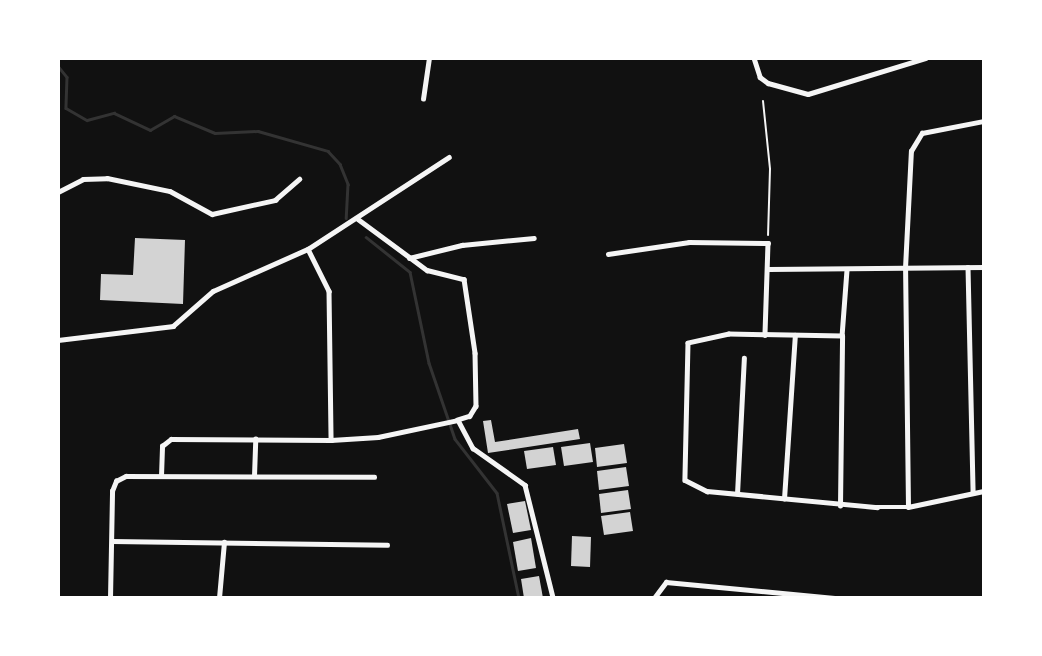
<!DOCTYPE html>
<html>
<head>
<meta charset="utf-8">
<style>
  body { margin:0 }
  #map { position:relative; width:1042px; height:656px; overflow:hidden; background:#111; font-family:"Public Sans",sans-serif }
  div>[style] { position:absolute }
  .stream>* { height:2.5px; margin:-1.25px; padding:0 1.25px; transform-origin:1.25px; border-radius:1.25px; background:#333 }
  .building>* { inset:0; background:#d3d3d3 }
  .path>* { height:2px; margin:-1px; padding:0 1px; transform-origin:1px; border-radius:1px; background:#f5f5f5 }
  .minor>* { height:4.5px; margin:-2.25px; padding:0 2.25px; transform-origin:2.25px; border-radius:2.25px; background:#f5f5f5 }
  span { translate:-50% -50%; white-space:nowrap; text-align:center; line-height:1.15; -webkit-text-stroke:5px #fff; paint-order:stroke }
  .frame { position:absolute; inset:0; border:60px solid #fff; pointer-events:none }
</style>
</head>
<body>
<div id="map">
  <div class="stream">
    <div style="left:58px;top:66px;width:14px;rotate:51deg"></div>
    <div style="left:67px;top:77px;width:31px;rotate:92deg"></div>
    <div style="left:66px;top:108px;width:24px;rotate:30deg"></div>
    <div style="left:87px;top:120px;width:28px;rotate:-15deg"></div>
    <div style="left:114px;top:113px;width:40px;rotate:25deg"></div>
    <div style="left:150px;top:130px;width:28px;rotate:-30deg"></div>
    <div style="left:174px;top:116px;width:44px;rotate:22.5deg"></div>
    <div style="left:215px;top:133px;width:43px;rotate:-2.7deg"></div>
    <div style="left:258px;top:131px;width:73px;rotate:15.9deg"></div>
    <div style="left:328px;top:151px;width:18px;rotate:47deg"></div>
    <div style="left:340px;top:164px;width:22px;rotate:68deg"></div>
    <div style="left:348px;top:184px;width:34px;rotate:93deg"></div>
    <div style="left:366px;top:237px;width:56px;rotate:38.5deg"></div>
    <div style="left:410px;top:272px;width:93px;rotate:78.2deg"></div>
    <div style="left:429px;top:363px;width:80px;rotate:71.1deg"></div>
    <div style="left:455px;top:439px;width:68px;rotate:52.1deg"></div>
    <div style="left:497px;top:493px;width:107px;rotate:78.2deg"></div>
  </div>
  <div class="building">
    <div style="clip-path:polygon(135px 238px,185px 240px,183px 304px,100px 300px,101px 274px,133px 275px)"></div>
    <div style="clip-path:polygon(491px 420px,495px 442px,578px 429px,580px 439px,488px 453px,483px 421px)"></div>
    <div style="clip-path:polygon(590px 443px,593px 462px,564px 466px,561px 447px)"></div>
    <div style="clip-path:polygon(624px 444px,627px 463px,597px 467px,595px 448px)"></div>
    <div style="clip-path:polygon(553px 447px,556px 465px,527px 469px,524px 451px)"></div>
    <div style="clip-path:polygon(626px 467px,629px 486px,599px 490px,597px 471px)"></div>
    <div style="clip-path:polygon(628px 490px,631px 509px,601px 513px,599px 494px)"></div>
    <div style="clip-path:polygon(525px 501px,531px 530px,513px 533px,507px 504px)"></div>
    <div style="clip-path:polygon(630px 512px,633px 531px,604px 535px,601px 516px)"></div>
    <div style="clip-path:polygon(572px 536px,591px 537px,590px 567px,571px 566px)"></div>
    <div style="clip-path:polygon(531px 538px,536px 568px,518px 571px,513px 542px)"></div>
    <div style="clip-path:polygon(539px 576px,543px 598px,524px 598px,521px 579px)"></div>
  </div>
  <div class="path">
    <div style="left:763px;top:101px;width:68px;rotate:84.1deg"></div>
    <div style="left:770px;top:169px;width:66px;rotate:91.7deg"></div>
  </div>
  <div class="minor">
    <div style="left:754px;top:58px;width:20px;rotate:72deg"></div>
    <div style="left:760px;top:77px;width:10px;rotate:37deg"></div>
    <div style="left:768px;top:83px;width:41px;rotate:15.4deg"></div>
    <div style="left:808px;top:94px;width:123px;rotate:-17deg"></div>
    <div style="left:423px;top:99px;width:41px;rotate:-81.7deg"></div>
    <div style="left:58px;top:192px;width:28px;rotate:-27deg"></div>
    <div style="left:83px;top:179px;width:24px;rotate:-2deg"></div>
    <div style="left:107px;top:178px;width:64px;rotate:11.7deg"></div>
    <div style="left:170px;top:191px;width:48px;rotate:28.7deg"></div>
    <div style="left:212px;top:214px;width:65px;rotate:-12.5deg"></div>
    <div style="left:275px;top:200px;width:32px;rotate:-41deg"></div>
    <div style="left:358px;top:219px;width:86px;rotate:36.5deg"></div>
    <div style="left:427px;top:270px;width:38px;rotate:14deg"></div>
    <div style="left:464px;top:279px;width:75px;rotate:81.5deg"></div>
    <div style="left:475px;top:353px;width:53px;rotate:88.9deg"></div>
    <div style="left:476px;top:406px;width:12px;rotate:121deg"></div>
    <div style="left:470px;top:416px;width:13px;rotate:162deg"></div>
    <div style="left:308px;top:249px;width:47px;rotate:63.4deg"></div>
    <div style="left:329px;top:291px;width:149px;rotate:89.2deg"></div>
    <div style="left:608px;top:254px;width:82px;rotate:-8.4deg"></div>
    <div style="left:689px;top:242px;width:79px;rotate:0.7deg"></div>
    <div style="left:768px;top:243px;width:92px;rotate:91.9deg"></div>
    <div style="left:409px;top:258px;width:55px;rotate:-13.8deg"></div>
    <div style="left:462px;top:245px;width:72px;rotate:-5.6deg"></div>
    <div style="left:968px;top:267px;width:226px;rotate:88.7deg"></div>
    <div style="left:769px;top:269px;width:215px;rotate:-0.5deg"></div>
    <div style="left:847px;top:270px;width:66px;rotate:94.3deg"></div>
    <div style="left:842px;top:336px;width:113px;rotate:-179deg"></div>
    <div style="left:729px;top:334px;width:42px;rotate:167.6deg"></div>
    <div style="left:688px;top:343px;width:137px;rotate:91.3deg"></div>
    <div style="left:685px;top:480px;width:25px;rotate:27deg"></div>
    <div style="left:707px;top:491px;width:171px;rotate:5.4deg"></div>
    <div style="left:877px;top:507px;width:31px"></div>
    <div style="left:908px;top:507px;width:78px;rotate:-11.9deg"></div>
    <div style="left:58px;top:340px;width:116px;rotate:-6.9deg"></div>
    <div style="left:173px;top:326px;width:53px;rotate:-41.2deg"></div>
    <div style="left:213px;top:291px;width:104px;rotate:-23.9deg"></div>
    <div style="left:308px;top:249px;width:168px;rotate:-33.1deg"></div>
    <div style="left:161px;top:476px;width:30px;rotate:-88deg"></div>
    <div style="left:162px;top:446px;width:11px;rotate:-38deg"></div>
    <div style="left:171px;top:439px;width:160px;rotate:0.4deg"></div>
    <div style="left:331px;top:440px;width:47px;rotate:-3.7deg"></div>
    <div style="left:378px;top:437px;width:82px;rotate:-12deg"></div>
    <div style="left:458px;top:420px;width:32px;rotate:62deg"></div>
    <div style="left:473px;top:448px;width:64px;rotate:35.4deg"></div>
    <div style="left:525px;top:485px;width:115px;rotate:76deg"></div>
    <div style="left:254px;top:476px;width:37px;rotate:-88deg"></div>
    <div style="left:737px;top:494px;width:136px;rotate:-87.1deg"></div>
    <div style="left:784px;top:499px;width:164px;rotate:-86.2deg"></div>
    <div style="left:840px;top:506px;width:170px;rotate:-89.3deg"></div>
    <div style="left:908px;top:507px;width:239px;rotate:-90.7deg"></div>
    <div style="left:905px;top:268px;width:117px;rotate:-87.1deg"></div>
    <div style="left:911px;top:151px;width:21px;rotate:-59deg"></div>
    <div style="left:922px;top:133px;width:63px;rotate:-11deg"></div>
    <div style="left:112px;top:541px;width:275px;rotate:0.8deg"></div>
    <div style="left:110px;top:598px;width:107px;rotate:-88.9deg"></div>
    <div style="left:112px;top:491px;width:11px;rotate:-68deg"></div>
    <div style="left:116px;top:481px;width:11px;rotate:-27deg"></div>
    <div style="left:126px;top:476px;width:248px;rotate:0.2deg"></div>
    <div style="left:219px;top:598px;width:56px;rotate:-84.9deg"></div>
    <div style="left:654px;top:598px;width:20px;rotate:-53deg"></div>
    <div style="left:666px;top:582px;width:169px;rotate:5.4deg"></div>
  </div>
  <div class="frame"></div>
</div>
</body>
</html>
